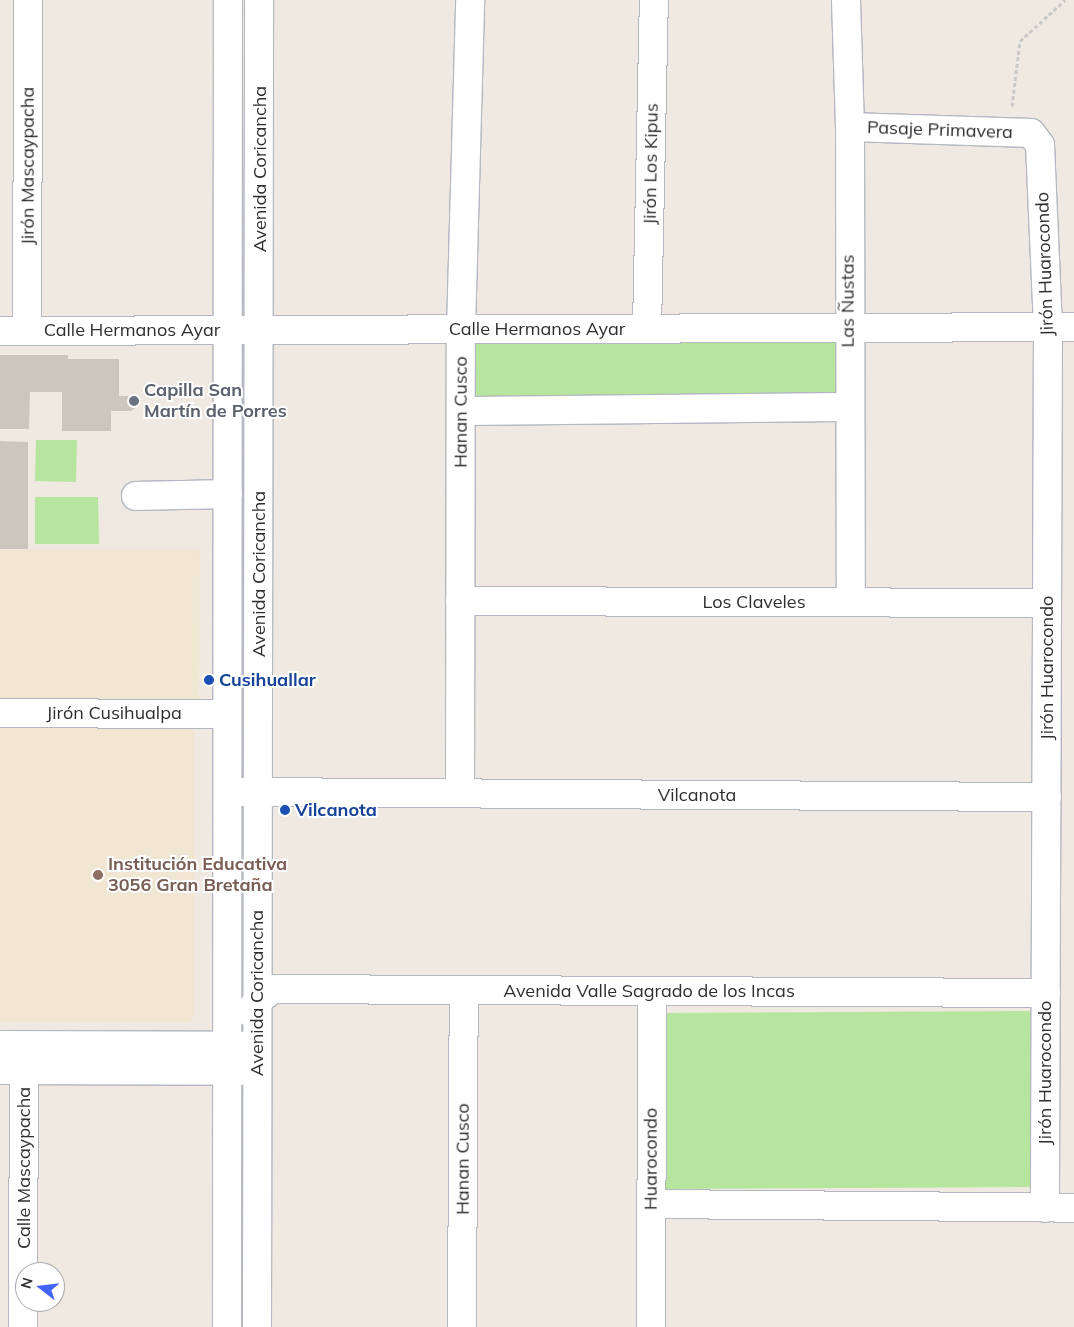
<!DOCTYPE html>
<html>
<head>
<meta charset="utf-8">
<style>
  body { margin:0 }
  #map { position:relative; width:1074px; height:1327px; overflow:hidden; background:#efe9e1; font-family:Mulish,sans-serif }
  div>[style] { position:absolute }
  .education>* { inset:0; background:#f0e6d1 }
  .green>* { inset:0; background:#b6e59e }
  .building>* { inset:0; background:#cbc7bf }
  .path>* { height:3px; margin-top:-1.5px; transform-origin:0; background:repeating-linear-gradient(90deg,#c9c9c9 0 4px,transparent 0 6.5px) }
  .roads { filter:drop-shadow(1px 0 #b4b7c1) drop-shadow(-1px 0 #b4b7c1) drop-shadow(0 1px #b4b7c1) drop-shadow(0 -1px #b4b7c1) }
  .minor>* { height:28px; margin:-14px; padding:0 14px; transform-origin:14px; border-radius:14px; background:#fff }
  .dots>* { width:14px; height:14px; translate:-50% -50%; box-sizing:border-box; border:2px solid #fff; border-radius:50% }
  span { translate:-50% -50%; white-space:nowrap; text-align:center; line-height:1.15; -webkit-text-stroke:4px #fff; paint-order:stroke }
  .street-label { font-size:18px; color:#2e2e2e }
  .worship-label { font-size:18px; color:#5b616d; font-weight:700 }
  .left { translate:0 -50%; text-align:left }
  .transit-label { font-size:18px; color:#164399; font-weight:700 }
  .education-label { font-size:18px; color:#785e54; font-weight:700 }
  .north { position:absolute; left:15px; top:1262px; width:50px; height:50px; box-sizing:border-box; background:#fff; border:1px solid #ababab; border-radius:50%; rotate:286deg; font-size:14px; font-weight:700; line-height:20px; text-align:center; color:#2e2e2e }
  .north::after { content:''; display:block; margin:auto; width:18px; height:22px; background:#4264fb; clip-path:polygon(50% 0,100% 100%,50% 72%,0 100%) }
</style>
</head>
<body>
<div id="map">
  <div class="education">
    <div style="clip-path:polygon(0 549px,200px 549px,199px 703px,0 702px)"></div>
    <div style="clip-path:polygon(190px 727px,195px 734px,195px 1016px,189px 1022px,0 1021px,0 728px)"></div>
  </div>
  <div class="green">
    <div style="clip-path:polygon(838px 334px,838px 399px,471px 402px,471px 337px)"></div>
    <div style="clip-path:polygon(36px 440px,77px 440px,76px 482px,35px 481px)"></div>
    <div style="clip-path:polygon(35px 497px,98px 497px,99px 544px,35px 544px)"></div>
    <div style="clip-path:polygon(1030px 1011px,1030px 1187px,665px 1189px,665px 1013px)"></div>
  </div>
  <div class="building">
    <div style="clip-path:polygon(0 355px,68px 355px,68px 359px,119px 359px,119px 396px,132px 396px,136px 400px,136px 408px,131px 411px,111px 411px,111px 431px,62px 431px,62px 392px,30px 392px,29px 429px,0 429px)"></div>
    <div style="clip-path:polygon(0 441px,28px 442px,28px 549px,0 549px)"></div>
  </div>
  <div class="path">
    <div style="left:1012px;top:106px;width:65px;rotate:-83deg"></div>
    <div style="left:1020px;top:41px;width:61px;rotate:-42.3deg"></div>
  </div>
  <div class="roads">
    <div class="minor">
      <div style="left:846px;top:0;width:127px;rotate:88.2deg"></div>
      <div style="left:850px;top:127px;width:475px;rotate:89.9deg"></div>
      <div style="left:850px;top:127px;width:181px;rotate:1.9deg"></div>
      <div style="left:1031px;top:133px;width:15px;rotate:53deg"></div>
      <div style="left:1040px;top:145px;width:182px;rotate:87.5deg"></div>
      <div style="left:1048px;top:327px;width:881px;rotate:90.2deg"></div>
      <div style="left:647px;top:328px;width:328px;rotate:-88.8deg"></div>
      <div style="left:0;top:331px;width:1074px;rotate:-0.21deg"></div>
      <div style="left:27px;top:331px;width:331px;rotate:-89.8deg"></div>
      <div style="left:461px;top:411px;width:388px;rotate:-0.6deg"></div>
      <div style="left:136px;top:496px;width:92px;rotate:-1.2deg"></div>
      <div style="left:460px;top:601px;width:587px;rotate:0.2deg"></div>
      <div style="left:0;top:713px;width:227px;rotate:0.3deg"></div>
      <div style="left:241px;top:792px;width:806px;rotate:0.36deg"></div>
      <div style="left:460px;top:793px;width:464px;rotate:-89.9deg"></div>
      <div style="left:461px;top:329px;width:329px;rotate:-88.4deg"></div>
      <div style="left:249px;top:1012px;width:14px;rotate:-54deg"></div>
      <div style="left:257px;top:1001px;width:20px;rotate:-37deg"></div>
      <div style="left:273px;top:989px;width:773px;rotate:0.3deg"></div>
      <div style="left:0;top:1045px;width:245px;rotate:0.2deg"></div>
      <div style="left:0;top:1070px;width:244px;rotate:0.2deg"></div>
      <div style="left:651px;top:1204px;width:423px;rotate:0.5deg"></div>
      <div style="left:23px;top:1327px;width:257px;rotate:-89.8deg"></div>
      <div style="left:227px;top:1327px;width:1327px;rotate:-89.96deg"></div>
      <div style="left:257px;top:1327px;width:1327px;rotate:-89.91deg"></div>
      <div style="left:462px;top:1327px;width:337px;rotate:-89.7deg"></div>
      <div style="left:651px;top:1327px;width:336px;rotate:-89.8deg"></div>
    </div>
  </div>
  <div class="dots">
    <div style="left:134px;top:401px;background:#6b7280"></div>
    <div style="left:209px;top:680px;background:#1a4fb4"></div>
    <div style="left:285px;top:810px;background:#1a4fb4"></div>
    <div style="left:98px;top:875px;background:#8d6e63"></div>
  </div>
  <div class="street-label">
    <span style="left:940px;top:130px;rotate:2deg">Pasaje Primavera</span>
    <span style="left:651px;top:164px;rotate:-89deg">Jirón Los Kipus</span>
    <span style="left:28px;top:166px;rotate:-90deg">Jirón Mascaypacha</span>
    <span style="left:260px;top:169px;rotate:-90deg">Avenida Coricancha</span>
    <span style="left:1045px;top:264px;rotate:-92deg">Jirón Huarocondo</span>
    <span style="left:848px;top:301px;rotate:-90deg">Las Ñustas</span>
    <span style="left:537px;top:329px">Calle Hermanos Ayar</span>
    <span style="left:132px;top:330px">Calle Hermanos Ayar</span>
    <span style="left:461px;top:412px;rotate:-90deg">Hanan Cusco</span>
    <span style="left:259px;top:574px;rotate:-90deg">Avenida Coricancha</span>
    <span style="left:754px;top:602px">Los Claveles</span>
    <span style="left:1047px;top:668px;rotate:-90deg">Jirón Huarocondo</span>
    <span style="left:114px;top:713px">Jirón Cusihualpa</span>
    <span style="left:697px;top:795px">Vilcanota</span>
    <span style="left:649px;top:991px">Avenida Valle Sagrado de los Incas</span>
    <span style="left:257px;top:993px;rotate:-90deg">Avenida Coricancha</span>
    <span style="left:1045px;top:1073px;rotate:-90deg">Jirón Huarocondo</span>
    <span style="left:463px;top:1159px;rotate:-90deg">Hanan Cusco</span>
    <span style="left:651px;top:1159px;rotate:-90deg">Huarocondo</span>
    <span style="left:24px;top:1168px;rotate:-90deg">Calle Mascaypacha</span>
  </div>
  <div class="worship-label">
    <span class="left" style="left:144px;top:401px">Capilla San<br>Martín de Porres</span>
  </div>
  <div class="transit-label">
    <span class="left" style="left:219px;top:680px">Cusihuallar</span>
    <span class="left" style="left:295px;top:810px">Vilcanota</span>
  </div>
  <div class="education-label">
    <span class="left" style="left:108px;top:875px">Institución Educativa<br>3056 Gran Bretaña</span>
  </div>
  <div class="north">N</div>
</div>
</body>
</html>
